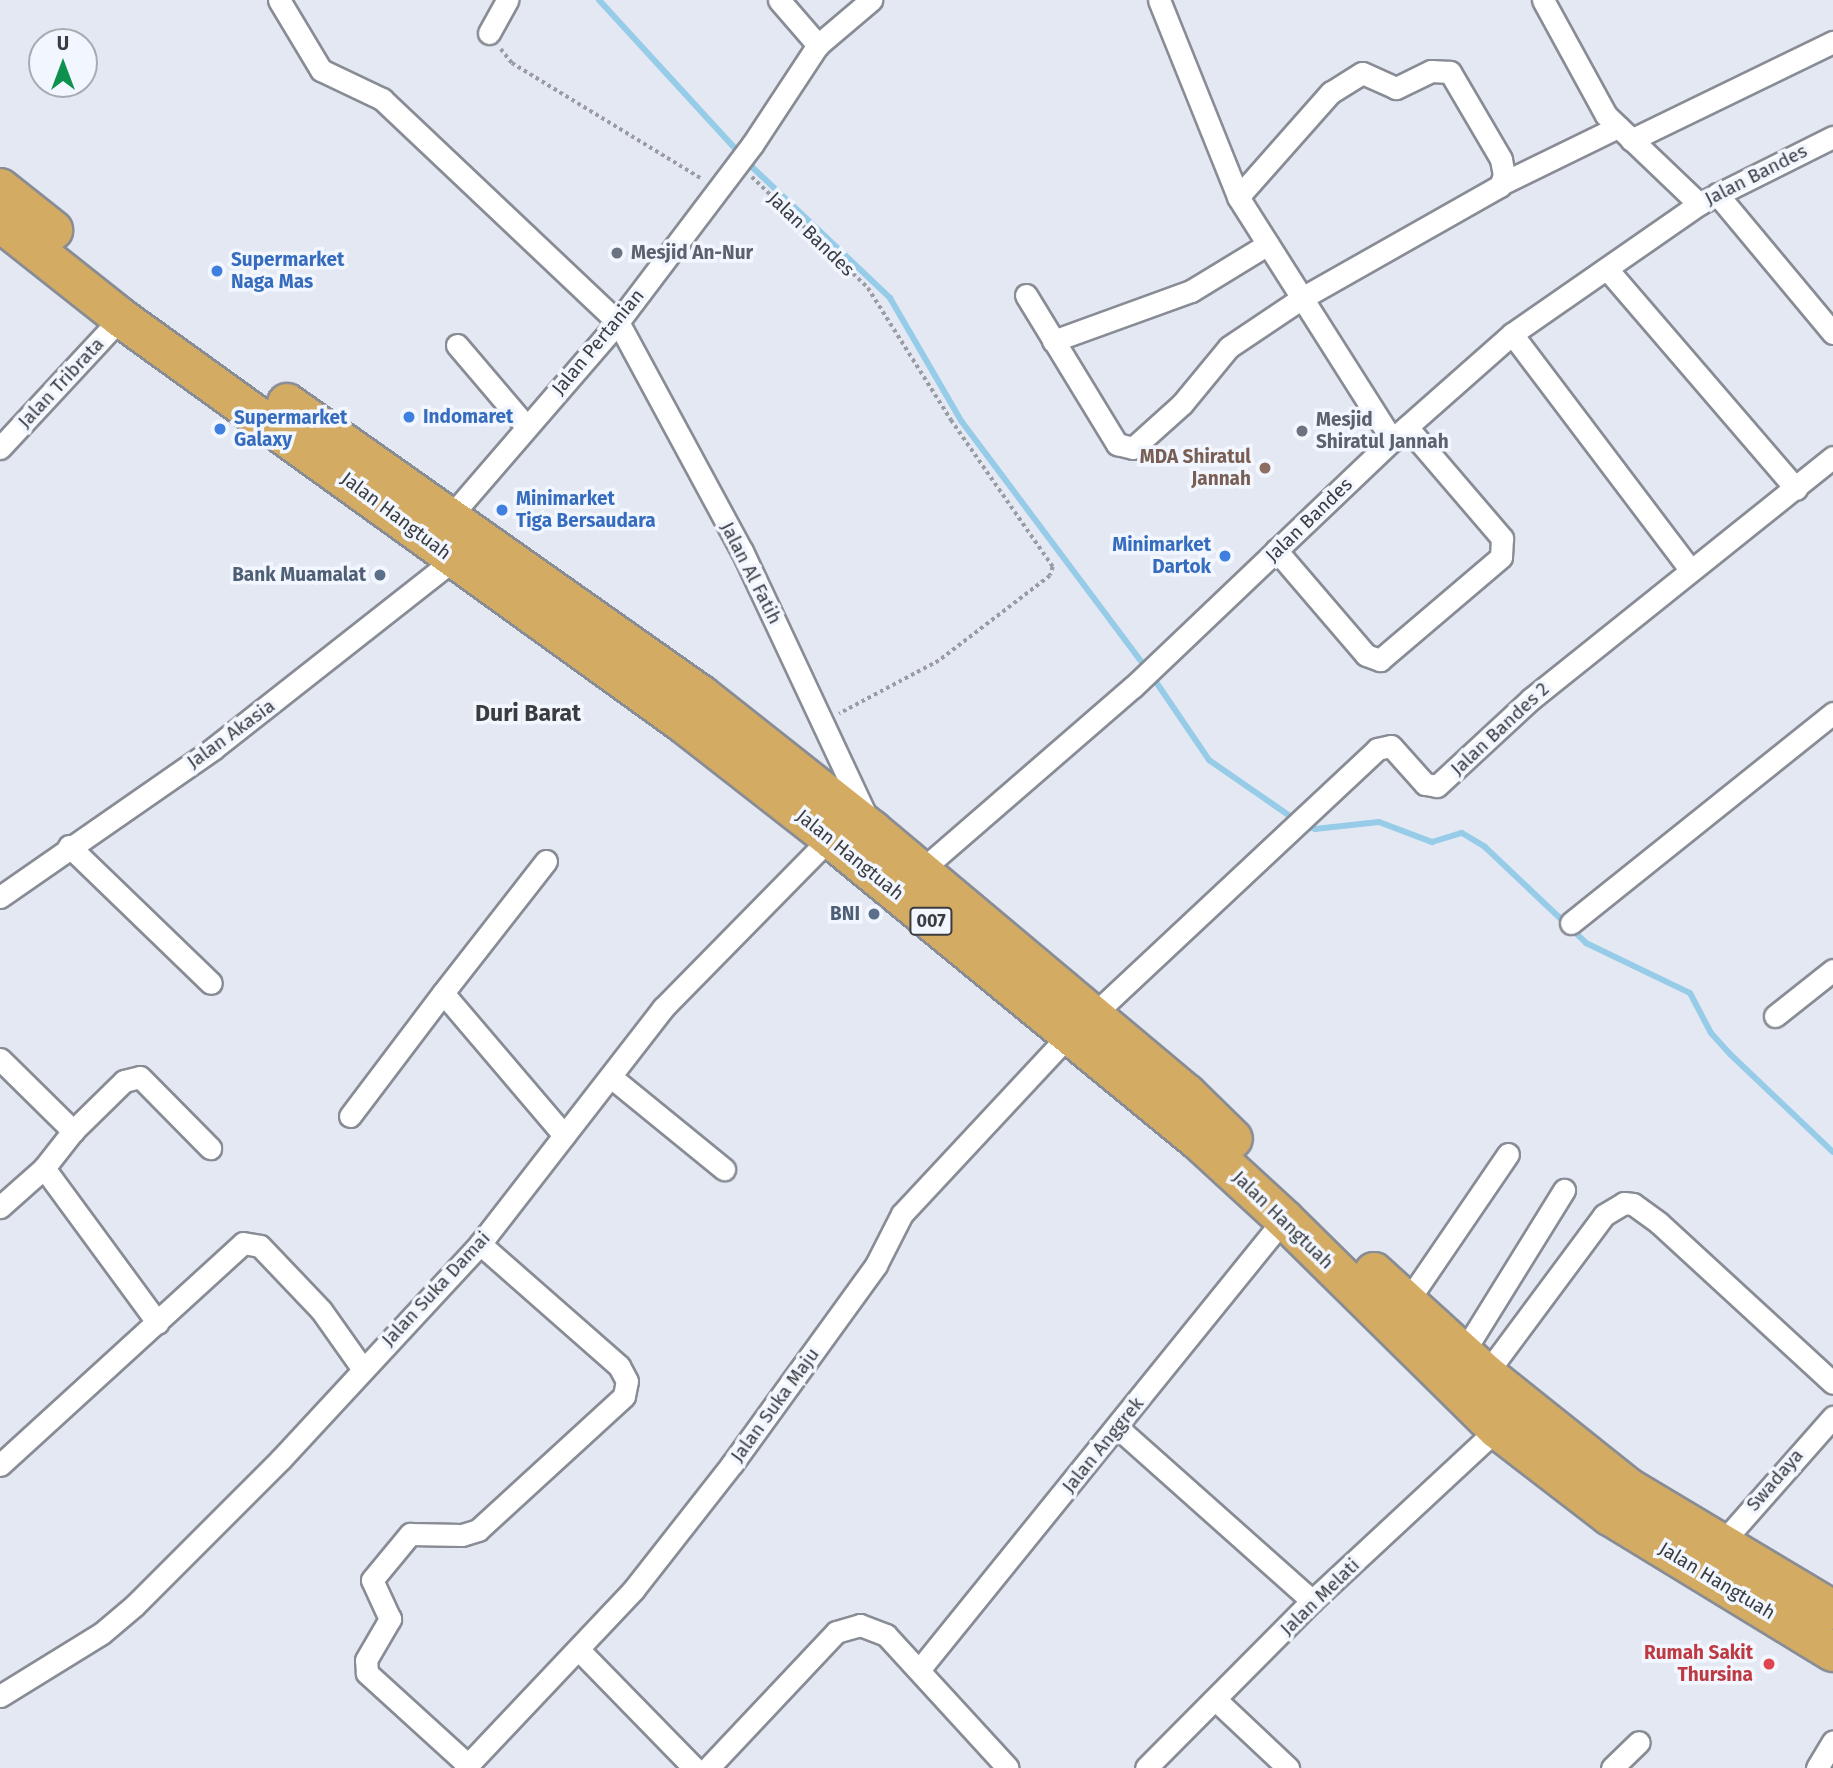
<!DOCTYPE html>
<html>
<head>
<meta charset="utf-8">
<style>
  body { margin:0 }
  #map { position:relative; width:1833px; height:1768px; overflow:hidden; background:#e4e8f2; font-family:"Fira Sans",sans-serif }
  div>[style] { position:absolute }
  .stream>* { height:6px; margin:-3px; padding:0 3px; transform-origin:3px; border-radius:3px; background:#97cce9 }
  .path>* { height:3.5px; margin-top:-1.75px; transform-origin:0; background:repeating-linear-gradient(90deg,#999ca3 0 3.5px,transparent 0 7px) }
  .roads { filter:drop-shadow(2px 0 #888c95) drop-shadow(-2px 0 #888c95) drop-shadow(0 2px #888c95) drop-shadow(0 -2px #888c95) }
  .street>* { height:21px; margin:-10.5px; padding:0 10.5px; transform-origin:10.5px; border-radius:10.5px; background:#fff }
  .highway>* { height:38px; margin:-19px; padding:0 19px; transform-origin:19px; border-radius:19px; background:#d4ab63 }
  .dots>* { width:19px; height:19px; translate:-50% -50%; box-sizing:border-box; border:4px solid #f2f6fe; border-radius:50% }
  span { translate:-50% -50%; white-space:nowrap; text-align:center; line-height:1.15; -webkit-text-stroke:7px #f2f6fe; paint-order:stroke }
  .shield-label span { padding:2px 5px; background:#f2f6fe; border:2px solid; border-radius:5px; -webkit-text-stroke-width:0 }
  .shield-label { font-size:18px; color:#3a3c40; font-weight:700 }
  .street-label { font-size:19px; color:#3a3c40 }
  .worship-label { font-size:19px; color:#5b616d; font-weight:700 }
  .left { translate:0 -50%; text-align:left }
  .shop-label { font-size:19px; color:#366cbe; font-weight:700 }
  .right { translate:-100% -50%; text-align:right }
  .education-label { font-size:19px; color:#785e54; font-weight:700 }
  .service-label { font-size:19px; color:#4e5e75; font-weight:700 }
  .health-label { font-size:19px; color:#be3a42; font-weight:700 }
  .quarter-label { font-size:23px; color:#3a3c40; font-weight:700 }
  .north { position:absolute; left:28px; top:28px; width:70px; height:70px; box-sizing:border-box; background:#f2f6fe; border:2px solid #a8acb2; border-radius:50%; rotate:0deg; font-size:19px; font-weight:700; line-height:28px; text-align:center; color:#3a3c40 }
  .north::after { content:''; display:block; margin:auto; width:24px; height:32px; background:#0e904e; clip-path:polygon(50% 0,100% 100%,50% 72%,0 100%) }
</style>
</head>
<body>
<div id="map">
  <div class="stream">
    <div style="left:599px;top:0;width:225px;rotate:47.5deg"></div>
    <div style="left:751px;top:166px;width:192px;rotate:43.5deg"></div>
    <div style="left:890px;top:298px;width:143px;rotate:59.9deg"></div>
    <div style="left:962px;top:422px;width:307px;rotate:53.2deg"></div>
    <div style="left:1152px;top:676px;width:102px;rotate:55.8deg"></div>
    <div style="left:1209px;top:760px;width:114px;rotate:34.7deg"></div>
    <div style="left:1303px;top:825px;width:13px;rotate:18deg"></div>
    <div style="left:1315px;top:829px;width:64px;rotate:-6.2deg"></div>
    <div style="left:1379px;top:822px;width:57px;rotate:20.7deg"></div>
    <div style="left:1432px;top:842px;width:31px;rotate:-17deg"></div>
    <div style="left:1462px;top:833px;width:27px;rotate:31deg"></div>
    <div style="left:1485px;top:847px;width:139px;rotate:43.5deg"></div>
    <div style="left:1586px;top:943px;width:115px;rotate:25.7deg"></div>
    <div style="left:1690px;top:993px;width:45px;rotate:62.3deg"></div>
    <div style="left:1711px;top:1033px;width:28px;rotate:48deg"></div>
    <div style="left:1730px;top:1054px;width:142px;rotate:43.6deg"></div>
  </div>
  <div class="path">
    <div style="left:501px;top:49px;width:18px;rotate:52deg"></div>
    <div style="left:512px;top:63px;width:223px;rotate:31.4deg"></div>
    <div style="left:752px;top:177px;width:161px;rotate:43.7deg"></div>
    <div style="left:868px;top:288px;width:156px;rotate:57.8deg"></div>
    <div style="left:951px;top:420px;width:179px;rotate:55.2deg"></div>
    <div style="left:1053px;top:567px;width:9px;rotate:108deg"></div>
    <div style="left:1050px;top:576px;width:140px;rotate:142.6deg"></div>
    <div style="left:939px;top:661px;width:113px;rotate:152.1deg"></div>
  </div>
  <div class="roads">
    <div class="street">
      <div style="left:279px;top:0;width:82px;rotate:59deg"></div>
      <div style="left:321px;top:70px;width:68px;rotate:25.4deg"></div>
      <div style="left:382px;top:99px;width:325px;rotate:43.4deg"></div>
      <div style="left:618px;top:322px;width:260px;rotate:61.6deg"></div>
      <div style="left:742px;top:551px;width:295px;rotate:64.9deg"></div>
      <div style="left:779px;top:0;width:60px;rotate:49.1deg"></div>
      <div style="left:1159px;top:0;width:212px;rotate:68.1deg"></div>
      <div style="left:1238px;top:197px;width:288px;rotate:57.6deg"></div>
      <div style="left:1543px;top:0;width:131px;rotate:61.3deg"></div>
      <div style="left:1606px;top:115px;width:129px;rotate:43.7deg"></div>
      <div style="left:489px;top:33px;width:38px;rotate:-61deg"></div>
      <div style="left:1631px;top:140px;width:225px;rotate:-25.9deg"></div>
      <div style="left:1503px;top:183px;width:128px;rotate:-26deg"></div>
      <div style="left:1717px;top:194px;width:181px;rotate:50.2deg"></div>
      <div style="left:1607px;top:269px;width:290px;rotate:49.3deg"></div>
      <div style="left:1026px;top:295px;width:175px;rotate:58.6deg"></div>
      <div style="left:1117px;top:444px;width:16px;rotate:14deg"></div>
      <div style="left:1133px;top:448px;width:66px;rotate:-41.9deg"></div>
      <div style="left:1182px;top:404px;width:74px;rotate:-50.5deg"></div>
      <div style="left:1229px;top:347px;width:88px;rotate:-33.9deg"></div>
      <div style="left:1302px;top:298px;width:227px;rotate:-29.5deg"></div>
      <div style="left:1500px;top:186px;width:12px;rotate:-70deg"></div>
      <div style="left:1504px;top:175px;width:16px;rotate:-101deg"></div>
      <div style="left:1501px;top:159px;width:101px;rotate:-120.4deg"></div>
      <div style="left:1450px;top:72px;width:19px;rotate:-177deg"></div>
      <div style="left:1431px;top:71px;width:39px;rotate:154deg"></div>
      <div style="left:1396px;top:88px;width:37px;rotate:-156deg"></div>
      <div style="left:1362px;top:73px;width:36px;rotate:148deg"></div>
      <div style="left:1331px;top:92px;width:140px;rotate:131.5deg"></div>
      <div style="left:1512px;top:334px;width:295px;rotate:52.9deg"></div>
      <div style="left:1053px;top:341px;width:147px;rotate:-19.9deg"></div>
      <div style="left:1191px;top:291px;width:90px;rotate:-31.4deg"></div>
      <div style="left:457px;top:345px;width:106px;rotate:49.6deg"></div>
      <div style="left:0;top:448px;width:178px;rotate:-47.1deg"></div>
      <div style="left:449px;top:518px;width:259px;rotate:-49.2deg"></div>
      <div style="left:618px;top:322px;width:222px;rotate:-52.9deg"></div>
      <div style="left:752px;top:145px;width:120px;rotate:-56.6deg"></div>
      <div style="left:818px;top:45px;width:70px;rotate:-40.3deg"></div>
      <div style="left:1276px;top:550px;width:138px;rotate:49.4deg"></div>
      <div style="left:1366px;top:655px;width:15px;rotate:20deg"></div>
      <div style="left:1380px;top:660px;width:159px;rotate:-40.4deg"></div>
      <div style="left:1501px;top:557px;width:19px;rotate:-87deg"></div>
      <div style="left:1502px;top:538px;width:146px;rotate:-130.6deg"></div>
      <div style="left:69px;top:846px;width:197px;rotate:44deg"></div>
      <div style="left:546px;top:861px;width:167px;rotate:128deg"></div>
      <div style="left:443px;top:993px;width:187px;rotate:49.6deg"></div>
      <div style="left:918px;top:873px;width:284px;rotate:-40.9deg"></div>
      <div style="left:1133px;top:687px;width:358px;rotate:-43.6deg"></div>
      <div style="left:1392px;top:440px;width:160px;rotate:-41.5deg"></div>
      <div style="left:1512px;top:334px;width:228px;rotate:-34.8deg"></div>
      <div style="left:1699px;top:204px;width:150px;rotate:-26.6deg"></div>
      <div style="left:0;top:897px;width:261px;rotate:-34.8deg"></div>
      <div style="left:214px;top:748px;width:305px;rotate:-38.2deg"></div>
      <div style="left:1571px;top:923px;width:336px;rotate:-38.7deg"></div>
      <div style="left:1775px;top:1016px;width:74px;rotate:-38.4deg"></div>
      <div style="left:1091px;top:1017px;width:392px;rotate:-43.1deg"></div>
      <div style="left:1377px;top:749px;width:14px;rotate:-12deg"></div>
      <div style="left:1391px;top:746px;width:51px;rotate:48.2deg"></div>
      <div style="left:1425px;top:784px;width:12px;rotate:9deg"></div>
      <div style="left:1437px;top:786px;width:128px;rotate:-42.8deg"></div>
      <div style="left:1531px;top:699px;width:387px;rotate:-38.7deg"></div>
      <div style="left:0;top:1059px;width:103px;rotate:44.6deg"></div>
      <div style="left:73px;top:1131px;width:47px;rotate:128.1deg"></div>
      <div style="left:44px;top:1168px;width:59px;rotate:138.4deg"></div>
      <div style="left:611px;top:1077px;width:146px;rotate:39.2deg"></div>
      <div style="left:350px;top:1116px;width:154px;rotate:-52.9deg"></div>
      <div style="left:73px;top:1131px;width:71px;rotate:-44.4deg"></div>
      <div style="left:124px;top:1081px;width:16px;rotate:-14deg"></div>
      <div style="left:140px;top:1077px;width:100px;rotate:45.4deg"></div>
      <div style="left:44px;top:1168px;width:192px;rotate:53.7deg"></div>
      <div style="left:1407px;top:1302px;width:179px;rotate:-55.7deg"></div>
      <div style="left:1463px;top:1353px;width:192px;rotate:-58.2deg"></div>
      <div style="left:1486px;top:1374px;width:198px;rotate:-53.4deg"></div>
      <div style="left:1604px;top:1215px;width:23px;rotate:-31deg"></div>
      <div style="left:1624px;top:1203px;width:9px;rotate:6deg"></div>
      <div style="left:1633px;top:1204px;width:32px;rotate:36deg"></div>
      <div style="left:1659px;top:1223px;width:236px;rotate:42.6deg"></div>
      <div style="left:1118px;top:1428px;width:260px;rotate:41.7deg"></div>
      <div style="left:0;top:1465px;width:329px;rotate:-42.4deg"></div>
      <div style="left:243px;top:1243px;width:17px;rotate:10deg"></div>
      <div style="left:260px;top:1246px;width:88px;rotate:46.4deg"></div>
      <div style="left:321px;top:1310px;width:71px;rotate:54.7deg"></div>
      <div style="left:1720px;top:1545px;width:171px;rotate:-48.6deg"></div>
      <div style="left:580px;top:1651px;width:163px;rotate:45.7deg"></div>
      <div style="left:919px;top:1670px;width:580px;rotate:-51.02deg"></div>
      <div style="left:0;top:1696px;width:120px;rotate:-31.7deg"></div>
      <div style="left:102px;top:1633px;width:43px;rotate:-40.3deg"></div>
      <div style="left:135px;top:1605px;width:206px;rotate:-45deg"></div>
      <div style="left:281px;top:1459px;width:293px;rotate:-47.2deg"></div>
      <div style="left:480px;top:1244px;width:299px;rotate:-52.2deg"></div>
      <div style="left:663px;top:1008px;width:238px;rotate:-45.5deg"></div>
      <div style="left:1217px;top:1701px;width:98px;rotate:43.3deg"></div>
      <div style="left:468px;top:1765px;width:137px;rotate:-137.7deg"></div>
      <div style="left:367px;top:1673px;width:13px;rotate:-94deg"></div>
      <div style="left:366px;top:1660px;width:48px;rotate:-59.7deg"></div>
      <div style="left:390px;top:1619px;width:43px;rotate:-114.8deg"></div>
      <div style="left:372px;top:1580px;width:60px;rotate:-50.4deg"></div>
      <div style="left:410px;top:1534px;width:52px;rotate:1.1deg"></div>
      <div style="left:462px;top:1535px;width:17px;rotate:-17deg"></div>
      <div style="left:478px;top:1530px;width:198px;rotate:-42.5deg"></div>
      <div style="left:624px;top:1396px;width:15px;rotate:-79deg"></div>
      <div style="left:627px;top:1381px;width:17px;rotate:-118deg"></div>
      <div style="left:619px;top:1366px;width:185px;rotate:-138.7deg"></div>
      <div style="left:465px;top:1768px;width:246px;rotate:-46.6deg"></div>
      <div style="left:634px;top:1589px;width:159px;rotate:-51.9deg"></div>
      <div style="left:732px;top:1464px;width:246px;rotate:-54.1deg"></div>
      <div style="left:876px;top:1265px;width:57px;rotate:-63deg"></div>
      <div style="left:902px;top:1214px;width:248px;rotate:-47deg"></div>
      <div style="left:708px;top:1768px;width:187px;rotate:-46.7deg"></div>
      <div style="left:836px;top:1632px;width:25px;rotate:-16deg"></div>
      <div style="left:860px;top:1625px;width:28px;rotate:21deg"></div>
      <div style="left:886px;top:1635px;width:180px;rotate:47.5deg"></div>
      <div style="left:1146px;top:1768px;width:235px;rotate:-45.2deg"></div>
      <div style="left:1312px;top:1601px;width:253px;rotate:-42.9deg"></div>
      <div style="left:1612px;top:1768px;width:37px;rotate:-44deg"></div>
      <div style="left:1817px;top:1768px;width:31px;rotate:-59deg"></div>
    </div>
    <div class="highway">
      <div style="left:0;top:188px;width:68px;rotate:38.4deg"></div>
      <div style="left:0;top:222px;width:154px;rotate:38.4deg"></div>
      <div style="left:121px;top:318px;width:693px;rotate:35.78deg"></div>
      <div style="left:683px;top:723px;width:187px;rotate:38deg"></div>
      <div style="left:830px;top:838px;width:475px;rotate:39.4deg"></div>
      <div style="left:1197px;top:1139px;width:118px;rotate:42.6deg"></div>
      <div style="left:1284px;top:1219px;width:299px;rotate:44.6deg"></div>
      <div style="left:1497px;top:1429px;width:143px;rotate:37.6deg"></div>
      <div style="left:1610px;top:1516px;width:261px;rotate:31.4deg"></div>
      <div style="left:287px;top:403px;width:507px;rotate:35.2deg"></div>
      <div style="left:701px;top:695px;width:218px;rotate:38.3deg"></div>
      <div style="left:872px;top:830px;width:411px;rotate:40deg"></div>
      <div style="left:1187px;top:1094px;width:64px;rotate:44.4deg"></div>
      <div style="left:1374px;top:1272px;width:151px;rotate:42.3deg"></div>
      <div style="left:1486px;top:1374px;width:183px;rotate:38.6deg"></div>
      <div style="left:1629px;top:1488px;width:238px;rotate:30.9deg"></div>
    </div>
  </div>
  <div class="dots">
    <div style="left:617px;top:253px;background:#6b7280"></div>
    <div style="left:217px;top:271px;background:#3f7fe0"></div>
    <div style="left:409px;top:417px;background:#3f7fe0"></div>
    <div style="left:220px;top:429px;background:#3f7fe0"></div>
    <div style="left:1302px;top:431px;background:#6b7280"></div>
    <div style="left:1265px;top:468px;background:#8d6e63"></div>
    <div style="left:502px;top:510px;background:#3f7fe0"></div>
    <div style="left:1225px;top:556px;background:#3f7fe0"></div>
    <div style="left:380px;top:575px;background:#5c6f8a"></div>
    <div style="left:874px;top:914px;background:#5c6f8a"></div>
    <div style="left:1769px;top:1664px;background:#e0444e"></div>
  </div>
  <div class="shield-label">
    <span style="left:931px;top:921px">007</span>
  </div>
  <div class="street-label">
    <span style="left:1756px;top:175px;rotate:-27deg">Jalan Bandes</span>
    <span style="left:811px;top:234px;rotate:44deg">Jalan Bandes</span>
    <span style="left:598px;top:342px;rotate:-50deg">Jalan Pertanian</span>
    <span style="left:61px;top:383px;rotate:-47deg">Jalan Tribrata</span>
    <span style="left:396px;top:516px;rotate:37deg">Jalan Hangtuah</span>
    <span style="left:1309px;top:520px;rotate:-44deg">Jalan Bandes</span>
    <span style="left:751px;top:573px;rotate:63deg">Jalan Al Fatih</span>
    <span style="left:1500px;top:729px;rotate:-43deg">Jalan Bandes 2</span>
    <span style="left:231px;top:734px;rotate:-36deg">Jalan Akasia</span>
    <span style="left:850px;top:855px;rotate:39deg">Jalan Hangtuah</span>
    <span style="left:1283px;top:1220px;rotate:44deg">Jalan Hangtuah</span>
    <span style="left:436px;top:1289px;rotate:-47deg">Jalan Suka Damai</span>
    <span style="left:775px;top:1405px;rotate:-54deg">Jalan Suka Maju</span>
    <span style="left:1103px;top:1445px;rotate:-51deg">Jalan Anggrek</span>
    <span style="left:1775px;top:1480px;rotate:-49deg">Swadaya</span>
    <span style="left:1717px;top:1581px;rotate:31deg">Jalan Hangtuah</span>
    <span style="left:1320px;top:1597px;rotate:-44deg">Jalan Melati</span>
  </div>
  <div class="worship-label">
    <span class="left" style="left:631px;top:253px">Mesjid An-Nur</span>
    <span class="left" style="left:1316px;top:431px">Mesjid<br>Shiratul Jannah</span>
  </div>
  <div class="shop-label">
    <span class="left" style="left:231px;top:271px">Supermarket<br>Naga Mas</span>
    <span class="left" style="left:423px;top:417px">Indomaret</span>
    <span class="left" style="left:234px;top:429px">Supermarket<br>Galaxy</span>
    <span class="left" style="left:516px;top:510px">Minimarket<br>Tiga Bersaudara</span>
    <span class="right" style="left:1211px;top:556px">Minimarket<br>Dartok</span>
  </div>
  <div class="education-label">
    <span class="right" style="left:1251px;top:468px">MDA Shiratul<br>Jannah</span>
  </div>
  <div class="service-label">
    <span class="right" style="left:366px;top:575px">Bank Muamalat</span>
    <span class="right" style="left:860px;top:914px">BNI</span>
  </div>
  <div class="health-label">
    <span class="right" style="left:1753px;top:1664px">Rumah Sakit<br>Thursina</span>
  </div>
  <div class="quarter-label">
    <span style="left:528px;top:713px">Duri Barat</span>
  </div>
  <div class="north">U</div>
</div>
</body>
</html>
